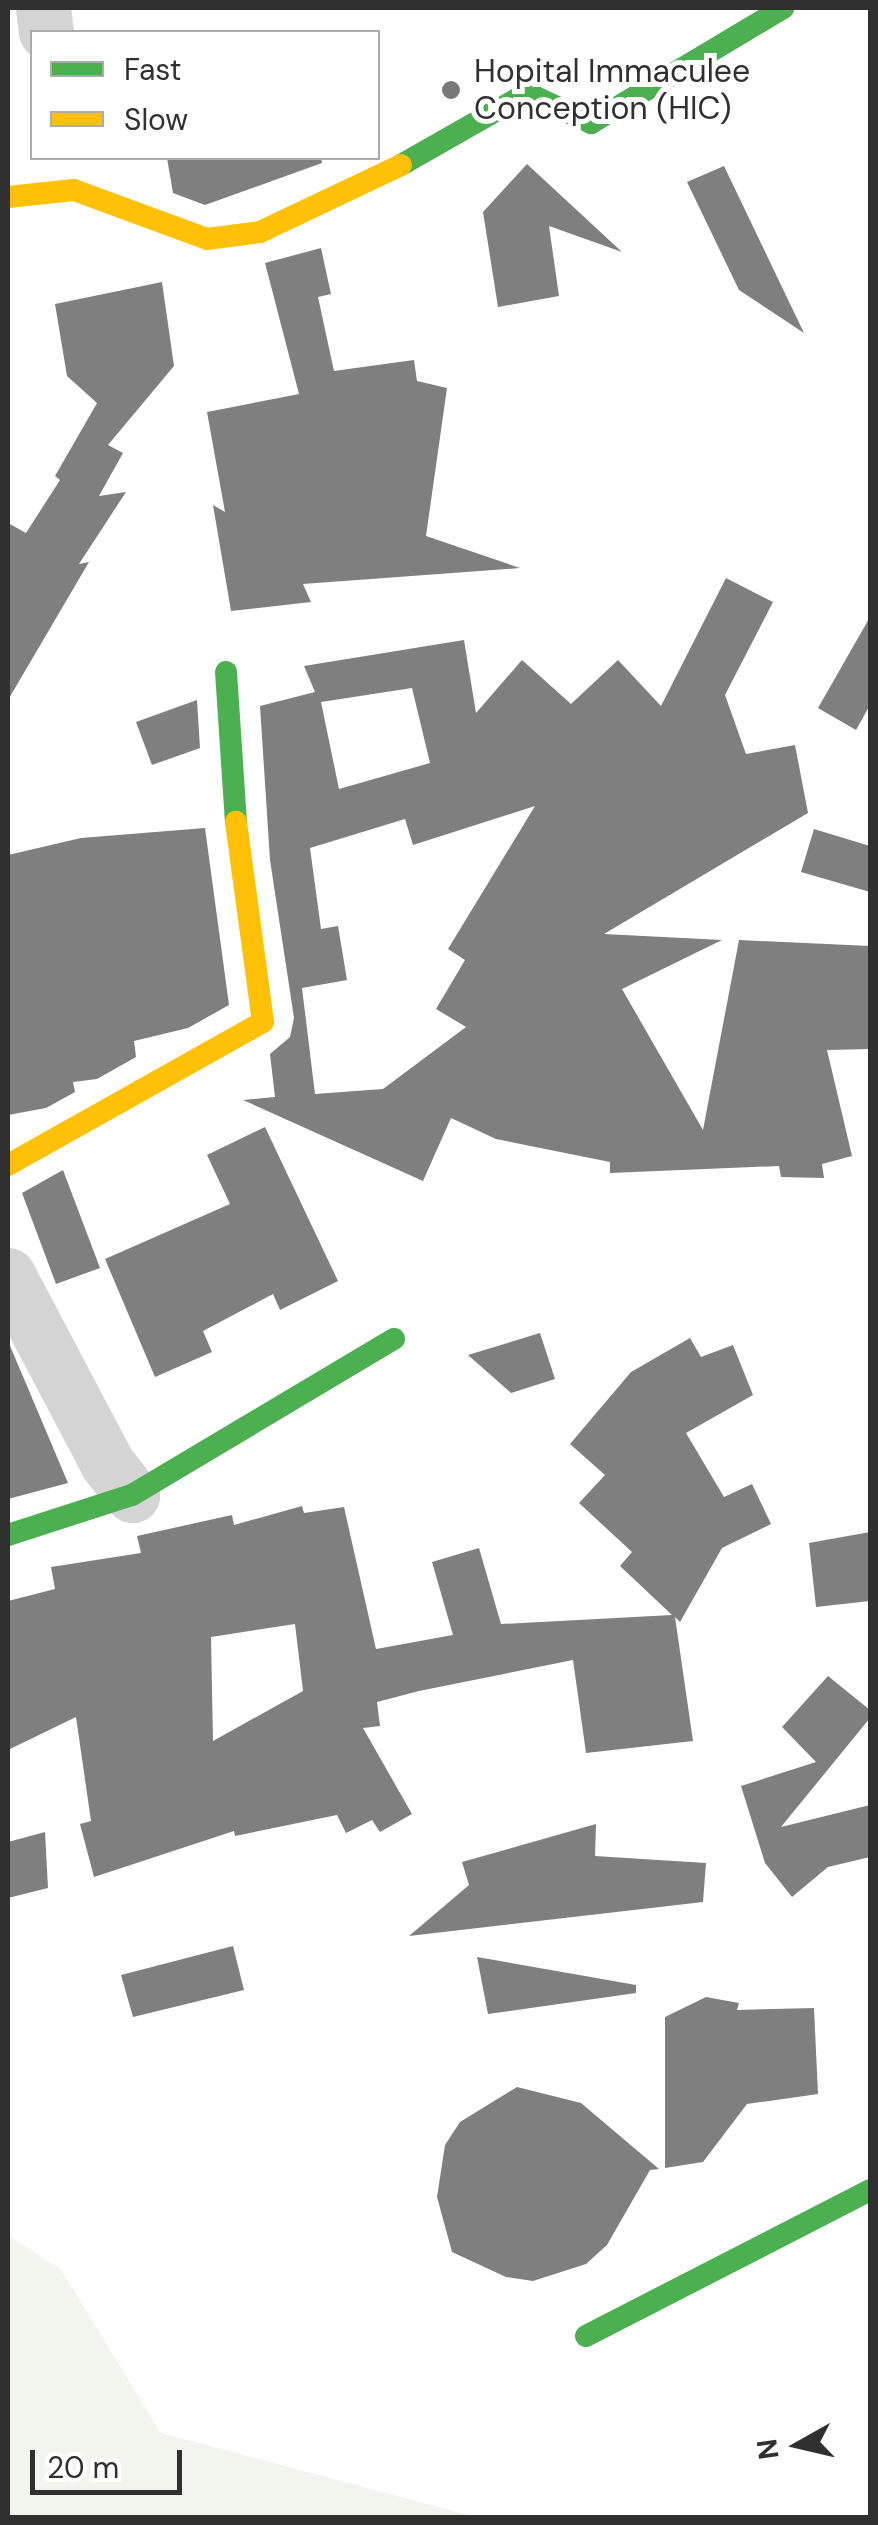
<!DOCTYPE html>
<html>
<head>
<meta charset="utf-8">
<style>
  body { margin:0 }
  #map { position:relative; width:878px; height:2525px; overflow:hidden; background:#fff; font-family:"DM Sans",sans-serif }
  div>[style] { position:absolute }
  .green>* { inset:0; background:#f2f5ed }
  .building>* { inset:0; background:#7f7f7f }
  .street>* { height:55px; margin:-27.5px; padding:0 27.5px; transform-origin:27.5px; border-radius:27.5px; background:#d4d4d4 }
  .fast>* { height:22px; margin:-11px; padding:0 11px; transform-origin:11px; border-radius:11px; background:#4caf50 }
  .slow>* { height:22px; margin:-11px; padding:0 11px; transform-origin:11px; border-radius:11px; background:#ffc107 }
  .dots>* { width:28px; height:28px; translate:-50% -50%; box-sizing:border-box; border:5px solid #fff; border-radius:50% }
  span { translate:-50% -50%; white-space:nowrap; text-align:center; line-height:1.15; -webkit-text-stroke:10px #fff; paint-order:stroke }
  .poi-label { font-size:32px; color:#303030 }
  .left { translate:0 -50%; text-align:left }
  .frame { position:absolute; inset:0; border:10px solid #303030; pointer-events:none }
  .legend { position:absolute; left:30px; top:30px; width:350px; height:130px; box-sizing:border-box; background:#fff; border:2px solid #acacac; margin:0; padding:12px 18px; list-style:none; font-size:30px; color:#303030 }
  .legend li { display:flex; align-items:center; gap:20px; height:50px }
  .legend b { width:50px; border:2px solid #acacac }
  .north { position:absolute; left:748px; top:2395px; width:100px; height:100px; -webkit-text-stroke:8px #fff; paint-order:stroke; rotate:262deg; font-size:28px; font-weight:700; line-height:40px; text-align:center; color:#303030 }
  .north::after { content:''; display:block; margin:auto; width:35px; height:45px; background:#303030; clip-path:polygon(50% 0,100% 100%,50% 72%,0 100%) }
  .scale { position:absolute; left:30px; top:2450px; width:152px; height:45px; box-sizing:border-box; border:5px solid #303030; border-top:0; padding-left:12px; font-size:30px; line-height:35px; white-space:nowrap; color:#303030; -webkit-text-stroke:8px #fff; paint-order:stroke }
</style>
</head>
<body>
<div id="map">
  <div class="green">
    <div style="clip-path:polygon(8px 2235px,62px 2271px,161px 2433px,476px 2517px,8px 2517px)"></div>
  </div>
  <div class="building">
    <div style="clip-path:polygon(167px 158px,321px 158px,322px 163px,205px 205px,173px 193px)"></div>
    <div style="clip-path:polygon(527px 164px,622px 252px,549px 226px,559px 296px,498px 307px,483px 212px)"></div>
    <div style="clip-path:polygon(724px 166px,804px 333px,739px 290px,687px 182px)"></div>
    <div style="clip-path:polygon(321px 248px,331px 294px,318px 297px,334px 371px,414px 360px,417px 381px,447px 388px,426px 536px,520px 568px,303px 584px,311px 602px,231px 611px,213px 505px,225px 512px,207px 412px,299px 394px,265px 263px)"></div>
    <div style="clip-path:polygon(162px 282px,174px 366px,108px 445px,123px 453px,99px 496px,126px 492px,79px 564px,89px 562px,8px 700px,8px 523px,26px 533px,60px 480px,55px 476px,97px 403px,67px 376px,55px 304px)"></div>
    <div style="clip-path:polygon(evenodd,726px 578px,773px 602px,725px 695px,746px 754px,795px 745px,808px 813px,604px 934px,722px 940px,622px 989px,703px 1130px,739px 940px,870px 946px,870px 1049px,827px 1050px,852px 1156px,822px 1164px,824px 1178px,781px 1177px,779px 1166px,610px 1173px,610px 1162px,496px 1139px,451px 1118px,423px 1181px,243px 1100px,275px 1097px,270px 1054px,290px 1037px,294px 1018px,270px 860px,260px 706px,315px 692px,304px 666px,464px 640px,476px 713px,522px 660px,571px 704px,618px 660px,661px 706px,726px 578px,412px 688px,430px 763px,339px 789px,321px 702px,412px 688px,726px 578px,535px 806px,448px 949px,465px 960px,436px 1009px,466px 1027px,383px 1089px,315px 1094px,302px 988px,347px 980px,338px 926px,321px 929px,310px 848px,405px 819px,413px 845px,535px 806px)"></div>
    <div style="clip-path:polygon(870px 617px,870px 705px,856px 730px,818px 708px)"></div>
    <div style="clip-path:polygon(197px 700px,200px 748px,152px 765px,136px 722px)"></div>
    <div style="clip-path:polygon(205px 828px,229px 1005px,188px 1028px,134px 1041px,136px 1057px,97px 1079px,73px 1082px,75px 1092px,46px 1108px,8px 1115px,8px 855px,81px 838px)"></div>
    <div style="clip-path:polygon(814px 829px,870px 846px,870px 892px,801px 872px)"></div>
    <div style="clip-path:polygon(265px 1127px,338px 1281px,280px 1310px,273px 1294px,203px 1331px,212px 1352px,155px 1377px,105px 1259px,230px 1204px,207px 1155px)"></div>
    <div style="clip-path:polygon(63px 1170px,100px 1268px,56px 1284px,22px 1193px)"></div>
    <div style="clip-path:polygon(540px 1333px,555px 1379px,511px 1393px,468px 1355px)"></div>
    <div style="clip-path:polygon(evenodd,690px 1338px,701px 1357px,733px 1345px,753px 1395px,686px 1433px,724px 1497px,752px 1484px,771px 1524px,722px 1548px,680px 1622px,675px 1617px,693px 1741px,586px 1753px,573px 1660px,419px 1691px,377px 1702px,380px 1726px,363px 1728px,412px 1814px,380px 1832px,372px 1820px,346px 1833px,337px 1815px,235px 1836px,234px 1831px,94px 1877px,80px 1824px,91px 1821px,76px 1717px,8px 1750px,8px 1601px,55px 1589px,51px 1567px,141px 1553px,137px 1536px,232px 1515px,234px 1525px,302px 1506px,304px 1513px,344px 1507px,376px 1649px,453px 1635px,432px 1562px,479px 1548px,501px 1624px,672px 1615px,620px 1566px,632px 1552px,579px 1503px,605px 1475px,570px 1444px,631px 1372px,690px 1338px,295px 1624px,303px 1691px,213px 1741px,211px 1637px,295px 1624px)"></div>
    <div style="clip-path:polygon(8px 1341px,68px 1483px,8px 1499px)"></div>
    <div style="clip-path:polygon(870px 1532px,870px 1601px,816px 1607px,809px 1543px)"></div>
    <div style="clip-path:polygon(828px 1676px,870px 1710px,870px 1718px,781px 1827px,870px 1805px,870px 1857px,828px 1867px,792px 1897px,765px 1863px,741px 1786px,816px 1762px,782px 1727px)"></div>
    <div style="clip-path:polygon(596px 1824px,595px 1856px,706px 1863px,703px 1902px,409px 1936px,469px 1885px,462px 1862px)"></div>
    <div style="clip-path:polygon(45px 1832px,48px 1888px,8px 1898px,8px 1842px)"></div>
    <div style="clip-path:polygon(233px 1946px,244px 1990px,133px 2017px,121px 1975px)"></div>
    <div style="clip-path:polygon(477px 1957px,636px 1985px,636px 1993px,488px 2014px)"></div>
    <div style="clip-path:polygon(706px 1997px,739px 2003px,737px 2010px,814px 2008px,818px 2094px,747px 2104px,703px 2162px,665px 2168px,665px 2017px)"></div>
    <div style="clip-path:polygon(517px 2087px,581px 2103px,659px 2169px,650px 2170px,607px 2245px,586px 2264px,533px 2281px,506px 2277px,452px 2252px,437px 2197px,445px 2145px,460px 2122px)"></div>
  </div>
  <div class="street">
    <div style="left:43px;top:8px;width:24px;rotate:83deg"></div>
    <div style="left:8px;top:1275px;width:212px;rotate:62.2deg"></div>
    <div style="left:107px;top:1463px;width:41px;rotate:52deg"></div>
  </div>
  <div class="fast">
    <div style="left:401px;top:165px;width:145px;rotate:-29.7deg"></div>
    <div style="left:527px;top:93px;width:71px;rotate:25.1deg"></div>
    <div style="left:591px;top:123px;width:224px;rotate:-30.9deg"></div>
    <div style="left:226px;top:672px;width:150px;rotate:86.2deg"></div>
    <div style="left:8px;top:1535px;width:130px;rotate:-17.9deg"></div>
    <div style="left:132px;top:1495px;width:305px;rotate:-30.8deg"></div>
    <div style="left:586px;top:2336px;width:319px;rotate:-27.2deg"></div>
  </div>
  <div class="slow">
    <div style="left:8px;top:197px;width:66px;rotate:-6.1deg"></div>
    <div style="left:74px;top:190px;width:142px;rotate:20.2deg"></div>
    <div style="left:207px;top:239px;width:53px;rotate:-7.5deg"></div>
    <div style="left:260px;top:232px;width:156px;rotate:-25.4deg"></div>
    <div style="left:8px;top:1165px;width:292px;rotate:-29.3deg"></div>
    <div style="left:263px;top:1022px;width:202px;rotate:-97.7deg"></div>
  </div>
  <div class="dots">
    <div style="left:451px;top:90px;background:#787878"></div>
  </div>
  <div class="poi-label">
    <span class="left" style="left:474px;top:90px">Hopital Immaculee<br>Conception (HIC)</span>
  </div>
  <div class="frame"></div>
  <ul class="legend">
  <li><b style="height:12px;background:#4caf50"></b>Fast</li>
  <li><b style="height:12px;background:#ffc107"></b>Slow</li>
  </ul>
  <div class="north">N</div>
  <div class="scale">20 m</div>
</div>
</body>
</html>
